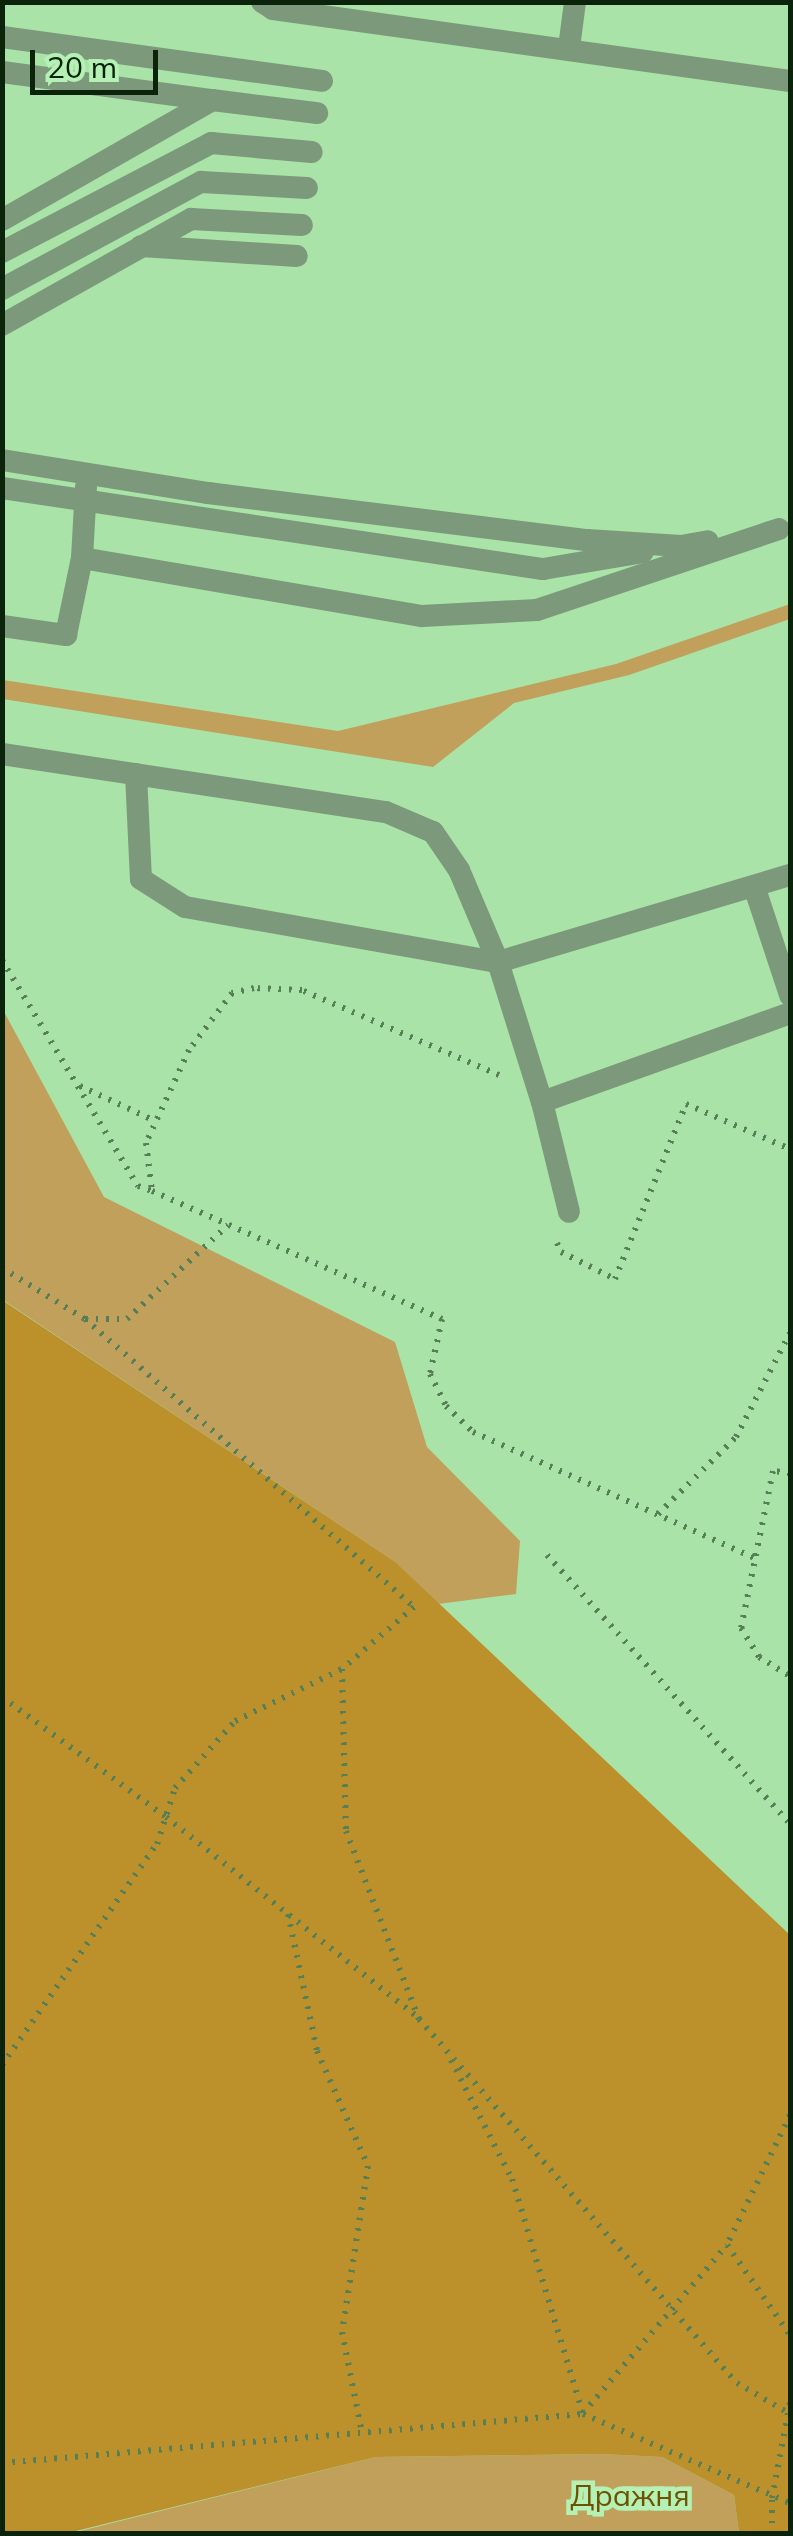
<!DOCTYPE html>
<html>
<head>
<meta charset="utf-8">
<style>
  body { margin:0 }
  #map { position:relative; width:793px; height:2536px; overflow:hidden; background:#a9e3a7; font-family:Mulish,sans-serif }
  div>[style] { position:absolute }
  .green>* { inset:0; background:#c1a05c }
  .forest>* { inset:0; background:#bc902b }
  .path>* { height:6px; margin-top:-3px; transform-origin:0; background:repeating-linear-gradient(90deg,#577f56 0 2.5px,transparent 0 10.5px) }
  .lane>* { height:22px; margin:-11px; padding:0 11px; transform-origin:11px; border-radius:11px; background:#7c997b }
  span { translate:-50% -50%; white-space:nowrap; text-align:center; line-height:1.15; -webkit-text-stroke:9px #b5f0b4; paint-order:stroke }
  .park-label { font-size:30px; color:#6f5102 }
  .frame { position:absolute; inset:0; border:5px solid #0b220b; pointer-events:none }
  .scale { position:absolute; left:30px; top:50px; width:128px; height:45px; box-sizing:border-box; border:5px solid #0b220b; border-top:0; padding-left:12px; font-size:30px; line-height:35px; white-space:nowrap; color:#0b220b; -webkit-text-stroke:8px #b5f0b4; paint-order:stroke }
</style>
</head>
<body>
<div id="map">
  <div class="green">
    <div style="clip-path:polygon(790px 604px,790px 619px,629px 675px,514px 703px,433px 767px,3px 699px,3px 680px,338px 731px,616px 664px)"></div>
    <div style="clip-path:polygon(2px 1008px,104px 1197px,395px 1342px,427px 1447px,520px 1541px,516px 1594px,414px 1607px,394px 1561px,3px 1300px)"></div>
    <div style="clip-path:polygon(601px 2454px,662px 2457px,734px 2495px,739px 2533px,68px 2534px,376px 2457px)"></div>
  </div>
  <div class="forest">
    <div style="clip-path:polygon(2px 1300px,394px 1561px,790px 1935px,790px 2533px,739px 2533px,734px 2495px,662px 2457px,601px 2454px,376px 2457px,68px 2533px,3px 2533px)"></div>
  </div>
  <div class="path">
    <div style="left:2px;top:960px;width:264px;rotate:59deg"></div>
    <div style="left:138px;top:1186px;width:15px;rotate:20deg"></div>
    <div style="left:499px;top:1075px;width:215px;rotate:-156.7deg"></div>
    <div style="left:302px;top:990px;width:48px;rotate:-177.6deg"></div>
    <div style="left:254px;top:988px;width:23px;rotate:167deg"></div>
    <div style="left:232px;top:993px;width:71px;rotate:127deg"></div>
    <div style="left:189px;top:1050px;width:102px;rotate:114.8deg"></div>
    <div style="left:146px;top:1143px;width:48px;rotate:82.9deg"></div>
    <div style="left:152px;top:1191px;width:317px;rotate:23.8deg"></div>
    <div style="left:442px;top:1319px;width:56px;rotate:102.3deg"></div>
    <div style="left:430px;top:1374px;width:36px;rotate:63deg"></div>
    <div style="left:446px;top:1406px;width:37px;rotate:44deg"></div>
    <div style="left:473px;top:1432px;width:309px;rotate:24.1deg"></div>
    <div style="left:80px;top:1086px;width:83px;rotate:25deg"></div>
    <div style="left:557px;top:1243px;width:10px;rotate:66deg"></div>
    <div style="left:561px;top:1252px;width:60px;rotate:26.6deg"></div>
    <div style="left:615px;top:1279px;width:189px;rotate:-67.9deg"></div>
    <div style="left:686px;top:1104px;width:113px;rotate:23.4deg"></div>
    <div style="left:2px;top:1268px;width:97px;rotate:31.6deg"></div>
    <div style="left:85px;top:1319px;width:42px"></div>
    <div style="left:127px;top:1319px;width:138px;rotate:-42.9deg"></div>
    <div style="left:85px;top:1319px;width:437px;rotate:41.2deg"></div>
    <div style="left:414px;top:1607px;width:95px;rotate:139.3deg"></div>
    <div style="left:342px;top:1669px;width:162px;rotate:88.6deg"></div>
    <div style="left:346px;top:1831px;width:202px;rotate:68.8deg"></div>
    <div style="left:419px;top:2019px;width:483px;rotate:48.9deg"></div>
    <div style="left:737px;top:2383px;width:61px;rotate:30.3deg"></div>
    <div style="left:790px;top:1473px;width:17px;rotate:-173deg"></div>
    <div style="left:773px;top:1471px;width:160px;rotate:101.5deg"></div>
    <div style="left:741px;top:1628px;width:34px;rotate:58deg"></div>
    <div style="left:759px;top:1657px;width:36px;rotate:32deg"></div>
    <div style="left:658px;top:1514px;width:110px;rotate:-44.6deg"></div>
    <div style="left:736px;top:1437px;width:117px;rotate:-62.6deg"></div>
    <div style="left:547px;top:1555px;width:363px;rotate:47.9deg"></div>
    <div style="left:2px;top:1697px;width:203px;rotate:36.2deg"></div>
    <div style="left:166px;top:1817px;width:321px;rotate:38.5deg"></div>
    <div style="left:288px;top:1914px;width:140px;rotate:78deg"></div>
    <div style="left:317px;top:2051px;width:126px;rotate:66.1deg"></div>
    <div style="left:368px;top:2166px;width:168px;rotate:98.9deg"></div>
    <div style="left:342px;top:2332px;width:103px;rotate:78.8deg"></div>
    <div style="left:451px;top:2060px;width:134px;rotate:62.9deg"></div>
    <div style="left:512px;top:2179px;width:245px;rotate:73.2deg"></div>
    <div style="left:2px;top:2065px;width:270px;rotate:-55deg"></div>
    <div style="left:157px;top:1844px;width:59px;rotate:-72.2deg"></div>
    <div style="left:175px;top:1788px;width:90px;rotate:-48.2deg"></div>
    <div style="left:235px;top:1721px;width:119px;rotate:-25.9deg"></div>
    <div style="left:790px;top:2115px;width:144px;rotate:115.9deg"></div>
    <div style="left:727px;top:2245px;width:110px;rotate:55deg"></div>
    <div style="left:583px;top:2413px;width:221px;rotate:-49.4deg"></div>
    <div style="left:2px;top:2463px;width:583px;rotate:-4.82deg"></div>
    <div style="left:583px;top:2414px;width:225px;rotate:23.3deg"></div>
    <div style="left:772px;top:2534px;width:36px;rotate:-90deg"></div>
    <div style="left:772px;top:2498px;width:97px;rotate:-79.3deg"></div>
  </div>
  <div class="lane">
    <div style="left:262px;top:2px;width:13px;rotate:32deg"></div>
    <div style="left:273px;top:9px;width:522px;rotate:7.93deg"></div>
    <div style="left:2px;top:37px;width:323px;rotate:7.8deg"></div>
    <div style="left:569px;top:48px;width:46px;rotate:-82.6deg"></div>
    <div style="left:2px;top:72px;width:212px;rotate:7.6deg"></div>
    <div style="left:2px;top:220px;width:242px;rotate:-29.7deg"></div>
    <div style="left:212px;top:100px;width:106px;rotate:7.1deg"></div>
    <div style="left:141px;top:246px;width:156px;rotate:3.7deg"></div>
    <div style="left:2px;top:252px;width:236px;rotate:-27.5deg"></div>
    <div style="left:211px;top:143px;width:101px;rotate:5.1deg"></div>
    <div style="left:2px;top:289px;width:226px;rotate:-28.3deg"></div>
    <div style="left:201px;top:182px;width:106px;rotate:3.2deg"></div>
    <div style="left:2px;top:325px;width:217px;rotate:-29.3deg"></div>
    <div style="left:191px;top:219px;width:111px;rotate:3.1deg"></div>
    <div style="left:2px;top:460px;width:209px;rotate:9.1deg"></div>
    <div style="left:208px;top:493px;width:382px;rotate:7.1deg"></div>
    <div style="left:587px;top:540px;width:94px;rotate:3.7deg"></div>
    <div style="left:681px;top:546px;width:27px;rotate:-10deg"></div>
    <div style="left:2px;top:488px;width:547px;rotate:8.52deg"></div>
    <div style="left:543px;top:569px;width:101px;rotate:-9.6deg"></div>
    <div style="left:82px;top:558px;width:71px;rotate:-86.8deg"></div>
    <div style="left:2px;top:626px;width:65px;rotate:8deg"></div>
    <div style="left:66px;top:635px;width:79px;rotate:-78.3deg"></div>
    <div style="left:82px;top:558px;width:345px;rotate:9.7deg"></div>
    <div style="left:422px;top:616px;width:115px;rotate:-3deg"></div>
    <div style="left:537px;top:610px;width:255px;rotate:-18.5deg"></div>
    <div style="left:2px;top:754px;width:388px;rotate:8.6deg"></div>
    <div style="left:386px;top:812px;width:51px;rotate:23.1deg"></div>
    <div style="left:433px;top:832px;width:46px;rotate:55.6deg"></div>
    <div style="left:459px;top:870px;width:100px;rotate:67deg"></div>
    <div style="left:498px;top:962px;width:147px;rotate:72.6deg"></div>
    <div style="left:542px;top:1102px;width:113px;rotate:76.2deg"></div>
    <div style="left:136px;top:774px;width:105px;rotate:87.3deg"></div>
    <div style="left:141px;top:879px;width:52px;rotate:32.5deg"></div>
    <div style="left:185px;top:907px;width:318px;rotate:10deg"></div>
    <div style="left:498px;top:962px;width:305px;rotate:-16.6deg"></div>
    <div style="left:755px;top:889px;width:112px;rotate:71.7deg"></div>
    <div style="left:542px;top:1102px;width:263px;rotate:-19.7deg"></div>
  </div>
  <div class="park-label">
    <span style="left:630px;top:2495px">Дражня</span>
  </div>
  <div class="frame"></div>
  <div class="scale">20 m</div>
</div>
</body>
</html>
